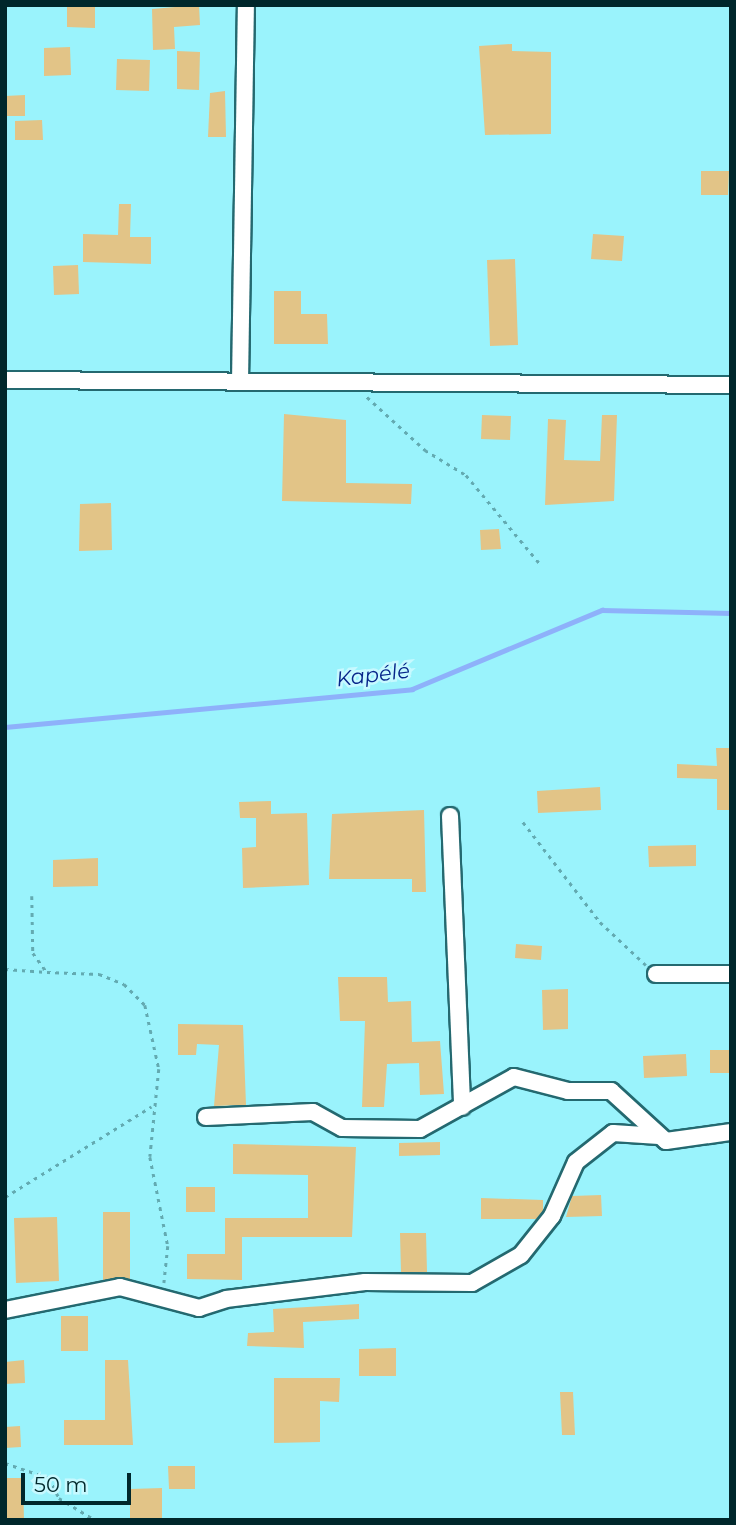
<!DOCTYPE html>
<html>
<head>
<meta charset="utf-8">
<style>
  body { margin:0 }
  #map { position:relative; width:736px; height:1525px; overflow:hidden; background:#9af3fc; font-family:Montserrat,sans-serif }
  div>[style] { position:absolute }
  .stream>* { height:4.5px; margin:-2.25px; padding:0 2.25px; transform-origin:2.25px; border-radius:2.25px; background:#8eb1fa }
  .building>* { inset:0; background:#e2c487 }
  .path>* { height:2.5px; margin-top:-1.25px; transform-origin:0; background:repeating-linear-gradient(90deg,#63aab1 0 3.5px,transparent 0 8.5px) }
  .roads { filter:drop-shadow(2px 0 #246970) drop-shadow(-2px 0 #246970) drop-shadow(0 2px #246970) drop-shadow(0 -2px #246970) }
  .street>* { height:16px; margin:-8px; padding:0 8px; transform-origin:8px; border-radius:8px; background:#fff }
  span { translate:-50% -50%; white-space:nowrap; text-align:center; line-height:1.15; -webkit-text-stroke:5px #c7f9ff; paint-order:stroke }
  .water-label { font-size:21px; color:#06258a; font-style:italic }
  .frame { position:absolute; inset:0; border:7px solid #00272b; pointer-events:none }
  .scale { position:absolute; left:21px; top:1473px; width:110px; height:32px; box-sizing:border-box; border:4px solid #00272b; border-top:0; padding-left:9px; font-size:21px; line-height:24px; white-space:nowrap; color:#00272b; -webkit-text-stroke:5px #c7f9ff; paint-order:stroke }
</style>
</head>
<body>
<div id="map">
  <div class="stream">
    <div style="left:5px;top:727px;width:409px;rotate:-5.3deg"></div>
    <div style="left:412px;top:689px;width:206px;rotate:-22.6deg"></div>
    <div style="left:602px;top:610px;width:129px;rotate:1.3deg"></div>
  </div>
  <div class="building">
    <div style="clip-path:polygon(67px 5px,95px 5px,95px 28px,67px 27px)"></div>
    <div style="clip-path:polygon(199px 5px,200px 25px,174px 27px,175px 49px,153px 50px,152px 9px)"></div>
    <div style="clip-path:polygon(512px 44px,512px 51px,551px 52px,551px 134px,485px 135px,479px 46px)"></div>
    <div style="clip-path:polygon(70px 47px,71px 75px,44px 76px,44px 48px)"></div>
    <div style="clip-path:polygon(177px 51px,200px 52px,199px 90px,177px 89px)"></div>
    <div style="clip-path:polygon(117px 59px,150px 60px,149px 91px,116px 90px)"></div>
    <div style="clip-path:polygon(225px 91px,226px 137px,208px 137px,210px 93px)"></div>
    <div style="clip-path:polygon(25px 95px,25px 116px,5px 116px,5px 96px)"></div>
    <div style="clip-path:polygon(42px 120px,43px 140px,15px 140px,15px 121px)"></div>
    <div style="clip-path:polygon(701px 171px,729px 171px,728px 195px,701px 195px)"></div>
    <div style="clip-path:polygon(119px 204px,131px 204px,130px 237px,151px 237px,151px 264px,83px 262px,83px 234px,118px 235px)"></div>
    <div style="clip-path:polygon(593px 234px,624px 236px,622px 261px,591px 259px)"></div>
    <div style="clip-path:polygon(515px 259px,518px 345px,490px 346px,487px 260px)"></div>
    <div style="clip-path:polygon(78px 265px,79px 294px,54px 295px,53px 266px)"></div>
    <div style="clip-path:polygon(274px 291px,301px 291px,301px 314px,327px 314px,328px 344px,274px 344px)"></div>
    <div style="clip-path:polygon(284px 414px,346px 420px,346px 483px,412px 484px,411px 504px,282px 501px)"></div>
    <div style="clip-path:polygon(482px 415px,511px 416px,510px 440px,481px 439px)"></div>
    <div style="clip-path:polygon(602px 415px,617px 415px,614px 501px,545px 505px,548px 419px,566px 420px,564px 460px,600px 461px)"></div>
    <div style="clip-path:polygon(111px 503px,112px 550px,79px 551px,80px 504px)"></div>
    <div style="clip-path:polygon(499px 529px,501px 549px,481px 550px,480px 530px)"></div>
    <div style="clip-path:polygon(716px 748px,731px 748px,731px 810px,717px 810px,717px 779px,677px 778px,677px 764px,717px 766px)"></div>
    <div style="clip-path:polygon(600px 787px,601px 810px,538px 813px,537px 791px)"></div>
    <div style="clip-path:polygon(271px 801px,271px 814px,307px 813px,309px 885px,243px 888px,242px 848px,256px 847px,256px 818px,240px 818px,239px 802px)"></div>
    <div style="clip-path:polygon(424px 810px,426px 892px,412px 892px,412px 879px,329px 879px,332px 814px)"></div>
    <div style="clip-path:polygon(696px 845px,696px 866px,649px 867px,648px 846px)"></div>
    <div style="clip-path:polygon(98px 858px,98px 886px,53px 887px,53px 860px)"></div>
    <div style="clip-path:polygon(516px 944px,542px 946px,541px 960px,515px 958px)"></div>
    <div style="clip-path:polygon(338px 977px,387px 977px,388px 1002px,411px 1001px,412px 1042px,440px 1041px,444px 1094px,420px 1095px,419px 1063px,387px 1064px,384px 1107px,362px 1107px,365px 1021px,340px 1021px)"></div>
    <div style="clip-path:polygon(568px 989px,568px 1029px,543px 1030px,542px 990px)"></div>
    <div style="clip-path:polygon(178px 1024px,243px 1025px,246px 1105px,214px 1106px,219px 1045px,197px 1044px,196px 1055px,178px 1055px)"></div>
    <div style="clip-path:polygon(710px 1050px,731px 1050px,731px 1073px,710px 1073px)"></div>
    <div style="clip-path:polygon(686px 1054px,687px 1076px,644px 1078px,643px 1056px)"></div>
    <div style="clip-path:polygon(440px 1142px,440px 1155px,399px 1156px,399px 1143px)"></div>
    <div style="clip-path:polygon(233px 1144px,356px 1147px,352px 1237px,242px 1237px,242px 1280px,187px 1279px,187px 1254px,225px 1254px,225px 1218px,308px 1218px,308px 1175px,233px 1174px)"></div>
    <div style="clip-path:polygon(186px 1187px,215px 1187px,215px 1212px,186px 1212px)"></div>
    <div style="clip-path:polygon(601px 1195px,602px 1216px,566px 1217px,572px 1196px)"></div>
    <div style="clip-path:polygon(481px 1198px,543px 1200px,543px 1211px,536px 1219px,481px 1219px)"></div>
    <div style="clip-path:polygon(103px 1212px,130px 1212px,130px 1279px,103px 1280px)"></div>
    <div style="clip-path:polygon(57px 1217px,59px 1281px,16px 1283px,14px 1218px)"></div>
    <div style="clip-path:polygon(400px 1233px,426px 1233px,427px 1272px,401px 1272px)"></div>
    <div style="clip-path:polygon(359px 1304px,359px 1319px,303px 1322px,304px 1348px,247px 1346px,248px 1333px,274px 1332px,273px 1309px)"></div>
    <div style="clip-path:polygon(61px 1316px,88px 1316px,88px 1351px,61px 1351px)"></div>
    <div style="clip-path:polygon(396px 1348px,396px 1376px,359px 1376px,359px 1349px)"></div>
    <div style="clip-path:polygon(24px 1360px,25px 1383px,5px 1384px,5px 1362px)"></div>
    <div style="clip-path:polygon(105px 1360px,128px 1360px,133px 1445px,64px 1445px,64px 1420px,105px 1420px)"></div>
    <div style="clip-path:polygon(274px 1378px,340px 1378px,339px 1402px,320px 1401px,320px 1442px,274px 1443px)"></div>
    <div style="clip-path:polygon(560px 1392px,573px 1392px,575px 1435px,562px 1435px)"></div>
    <div style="clip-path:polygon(20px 1426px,21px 1447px,5px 1448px,5px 1427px)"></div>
    <div style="clip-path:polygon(168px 1466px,195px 1466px,195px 1489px,169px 1489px)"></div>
    <div style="clip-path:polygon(5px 1478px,23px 1478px,24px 1520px,5px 1520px)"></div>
    <div style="clip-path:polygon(162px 1488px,162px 1520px,130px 1520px,130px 1489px)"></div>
  </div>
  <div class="path">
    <div style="left:367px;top:397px;width:79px;rotate:42.4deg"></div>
    <div style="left:425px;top:450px;width:48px;rotate:31.4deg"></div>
    <div style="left:466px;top:475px;width:117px;rotate:50.2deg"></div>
    <div style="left:523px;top:822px;width:126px;rotate:52.4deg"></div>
    <div style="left:600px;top:922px;width:63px;rotate:43.1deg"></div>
    <div style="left:32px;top:896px;width:57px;rotate:89deg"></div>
    <div style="left:33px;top:953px;width:24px;rotate:54deg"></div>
    <div style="left:47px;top:972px;width:52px;rotate:2.2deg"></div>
    <div style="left:99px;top:974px;width:27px;rotate:22deg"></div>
    <div style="left:124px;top:984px;width:30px;rotate:45deg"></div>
    <div style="left:145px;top:1005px;width:66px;rotate:77.7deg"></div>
    <div style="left:159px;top:1069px;width:88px;rotate:95.8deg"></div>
    <div style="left:150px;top:1157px;width:91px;rotate:78.6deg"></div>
    <div style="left:168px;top:1246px;width:37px;rotate:96deg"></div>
    <div style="left:5px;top:969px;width:42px;rotate:4.1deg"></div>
    <div style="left:5px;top:1197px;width:172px;rotate:-31.7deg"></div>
    <div style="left:5px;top:1463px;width:46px;rotate:18.8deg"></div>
    <div style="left:49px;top:1478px;width:22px;rotate:63deg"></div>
    <div style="left:59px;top:1498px;width:42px;rotate:31.4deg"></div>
  </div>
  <div class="roads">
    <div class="street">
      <div style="left:5px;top:380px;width:726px;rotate:0.39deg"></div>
      <div style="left:240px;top:382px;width:377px;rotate:-89.1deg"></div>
      <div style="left:450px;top:816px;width:291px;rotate:87.6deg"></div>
      <div style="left:656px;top:974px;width:75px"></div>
      <div style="left:206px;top:1117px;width:107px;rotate:-2.7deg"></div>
      <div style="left:313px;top:1112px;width:33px;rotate:29deg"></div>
      <div style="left:342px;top:1128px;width:78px;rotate:0.7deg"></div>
      <div style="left:420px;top:1129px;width:107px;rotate:-29deg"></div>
      <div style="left:514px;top:1077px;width:56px;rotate:14.5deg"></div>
      <div style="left:568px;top:1091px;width:43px"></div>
      <div style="left:611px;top:1091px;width:74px;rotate:42.3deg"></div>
      <div style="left:666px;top:1141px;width:66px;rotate:-7.9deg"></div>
      <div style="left:5px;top:1310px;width:117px;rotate:-11.3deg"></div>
      <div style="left:120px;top:1287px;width:82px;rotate:14.9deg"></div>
      <div style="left:199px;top:1308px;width:28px;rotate:-18deg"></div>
      <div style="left:226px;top:1299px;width:140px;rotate:-7deg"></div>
      <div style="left:365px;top:1282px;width:107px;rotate:0.5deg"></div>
      <div style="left:472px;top:1283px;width:56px;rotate:-29.7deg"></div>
      <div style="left:521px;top:1255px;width:50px;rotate:-51.5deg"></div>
      <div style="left:552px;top:1216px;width:59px;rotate:-66deg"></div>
      <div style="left:576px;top:1162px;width:47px;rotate:-38.1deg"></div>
      <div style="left:613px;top:1133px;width:46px;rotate:3.7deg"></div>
    </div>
  </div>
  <div class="water-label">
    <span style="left:373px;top:675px;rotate:-7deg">Kapélé</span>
  </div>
  <div class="frame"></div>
  <div class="scale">50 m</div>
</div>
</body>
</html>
